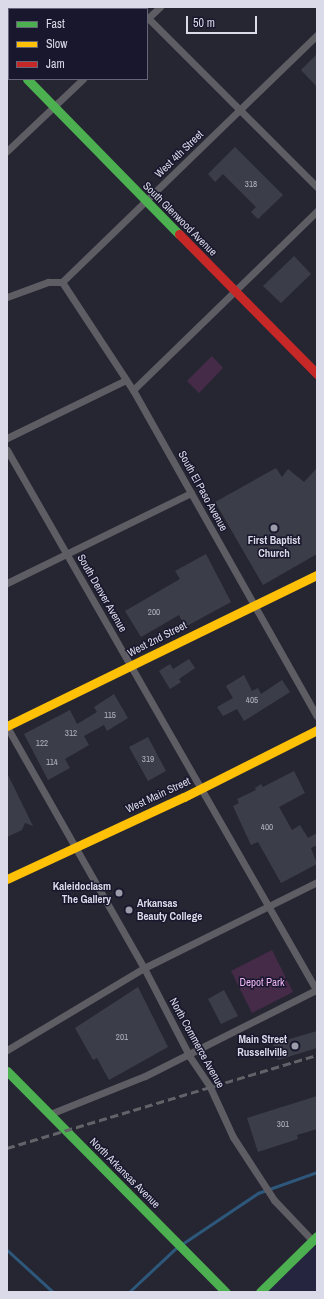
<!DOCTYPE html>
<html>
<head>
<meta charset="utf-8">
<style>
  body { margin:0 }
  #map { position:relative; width:324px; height:1299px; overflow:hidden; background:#262632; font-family:"Archivo Narrow",sans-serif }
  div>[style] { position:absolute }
  .built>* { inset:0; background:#26253f }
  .green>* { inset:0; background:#462b49 }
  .stream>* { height:3px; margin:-1.5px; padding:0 1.5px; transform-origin:1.5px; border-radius:1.5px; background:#2d587b }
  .building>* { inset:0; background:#3b3e48 }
  .street>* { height:7px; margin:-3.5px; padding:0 3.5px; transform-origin:3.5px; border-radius:3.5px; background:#5f5d64 }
  .fast>* { height:9px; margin:-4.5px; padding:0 4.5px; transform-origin:4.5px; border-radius:4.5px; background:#4caf50 }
  .slow>* { height:9px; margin:-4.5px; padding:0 4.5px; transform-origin:4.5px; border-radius:4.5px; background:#ffc107 }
  .jam>* { height:9px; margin:-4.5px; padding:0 4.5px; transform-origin:4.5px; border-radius:4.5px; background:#c62828 }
  .rail>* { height:3px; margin-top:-1.5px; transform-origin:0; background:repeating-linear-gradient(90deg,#626268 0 8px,transparent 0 12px) }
  .dots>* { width:11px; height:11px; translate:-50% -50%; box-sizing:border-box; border:2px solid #18172d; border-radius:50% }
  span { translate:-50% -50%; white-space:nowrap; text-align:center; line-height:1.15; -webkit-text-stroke:3px #18172d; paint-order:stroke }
  .number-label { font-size:9px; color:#b2b3c1 }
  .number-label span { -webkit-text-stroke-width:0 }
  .street-label { font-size:11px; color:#dadae9 }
  .poi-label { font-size:11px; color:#dadae9; font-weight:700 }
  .right { translate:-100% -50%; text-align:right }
  .left { translate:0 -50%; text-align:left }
  .park-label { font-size:11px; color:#f5b7f8 }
  .frame { position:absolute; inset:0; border:8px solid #dadae9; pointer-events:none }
  .legend { position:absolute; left:8px; top:8px; width:140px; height:72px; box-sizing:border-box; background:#18172d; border:1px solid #666578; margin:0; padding:5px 7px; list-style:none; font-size:12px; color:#dadae9 }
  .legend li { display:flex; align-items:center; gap:8px; height:20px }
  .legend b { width:20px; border:1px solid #666578 }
  .scale { position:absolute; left:186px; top:16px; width:71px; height:18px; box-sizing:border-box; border:2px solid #dadae9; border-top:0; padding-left:5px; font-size:12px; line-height:14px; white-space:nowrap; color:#dadae9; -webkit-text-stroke:3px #18172d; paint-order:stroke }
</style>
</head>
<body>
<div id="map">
  <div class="built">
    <div style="clip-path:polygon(317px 1236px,317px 1292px,260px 1292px)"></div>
  </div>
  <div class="green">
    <div style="clip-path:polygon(212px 356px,223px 368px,199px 393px,187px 381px)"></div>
    <div style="clip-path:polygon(272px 950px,293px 992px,252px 1013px,231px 971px)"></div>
  </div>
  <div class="stream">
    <div style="left:182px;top:1244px;width:92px;rotate:-33.9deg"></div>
    <div style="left:258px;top:1193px;width:63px;rotate:-19.6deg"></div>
    <div style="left:7px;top:1250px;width:62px;rotate:42.4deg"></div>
    <div style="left:129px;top:1292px;width:66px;rotate:-43.2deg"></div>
  </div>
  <div class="building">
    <div style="clip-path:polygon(317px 54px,317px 87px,301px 70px)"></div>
    <div style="clip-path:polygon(235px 147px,283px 195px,258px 219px,251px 212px,256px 207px,223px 174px,215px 182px,208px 174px)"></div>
    <div style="clip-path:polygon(294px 256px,311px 274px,281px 303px,263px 286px)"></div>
    <div style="clip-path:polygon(276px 468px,282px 477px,288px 469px,304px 482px,317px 468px,317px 554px,263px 585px,215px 502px)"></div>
    <div style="clip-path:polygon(206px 554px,231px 602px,185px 627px,179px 615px,141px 637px,125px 611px,180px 579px,175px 571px)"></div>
    <div style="clip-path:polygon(189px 659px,195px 668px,179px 679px,181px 682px,170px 689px,159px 671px,170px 664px,173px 669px)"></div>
    <div style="clip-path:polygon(244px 675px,252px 691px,258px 688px,261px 694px,282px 680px,290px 692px,244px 721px,237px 709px,223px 716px,217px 707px,233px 698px,226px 686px)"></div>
    <div style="clip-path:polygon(114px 694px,128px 718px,107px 731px,104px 725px,84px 736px,89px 745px,65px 759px,70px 768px,48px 780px,24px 734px,70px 710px,77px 724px,97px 712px,94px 707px)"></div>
    <div style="clip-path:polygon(148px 737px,166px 771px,148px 781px,129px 747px)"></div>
    <div style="clip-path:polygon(294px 771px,305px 793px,279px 807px,292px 830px,300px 825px,308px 838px,317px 833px,317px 845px,311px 848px,317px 864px,281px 883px,258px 842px,251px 845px,233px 806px,239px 803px,237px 799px,256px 790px,255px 788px,261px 784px,263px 787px)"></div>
    <div style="clip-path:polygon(7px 773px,33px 826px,25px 823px,22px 830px,7px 837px)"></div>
    <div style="clip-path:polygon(138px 987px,168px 1047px,109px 1080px,97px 1058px,93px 1060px,75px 1028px)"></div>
    <div style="clip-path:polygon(224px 990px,238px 1016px,221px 1024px,208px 999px)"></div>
    <div style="clip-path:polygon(317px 1031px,317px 1048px,278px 1060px,273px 1044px)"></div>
    <div style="clip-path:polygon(317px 1096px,317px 1129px,297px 1135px,298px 1139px,258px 1152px,247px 1118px)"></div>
  </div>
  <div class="street">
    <div style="left:137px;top:7px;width:3px;rotate:45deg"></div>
    <div style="left:147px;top:17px;width:240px;rotate:45deg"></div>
    <div style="left:147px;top:19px;width:18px;rotate:-43deg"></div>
    <div style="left:7px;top:151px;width:105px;rotate:-43.5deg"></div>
    <div style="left:62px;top:282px;width:129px;rotate:56.7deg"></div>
    <div style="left:133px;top:390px;width:374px;rotate:60.6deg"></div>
    <div style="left:7px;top:297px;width:44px;rotate:-20.1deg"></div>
    <div style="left:48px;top:282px;width:14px"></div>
    <div style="left:62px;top:282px;width:355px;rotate:-44.1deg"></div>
    <div style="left:133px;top:390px;width:257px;rotate:-44.2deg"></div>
    <div style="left:7px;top:438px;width:132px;rotate:-26deg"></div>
    <div style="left:7px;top:450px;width:624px;rotate:60.19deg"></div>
    <div style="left:7px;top:583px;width:205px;rotate:-26.1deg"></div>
    <div style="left:7px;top:727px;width:277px;rotate:60.4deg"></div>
    <div style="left:144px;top:968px;width:100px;rotate:62.7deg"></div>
    <div style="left:190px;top:1057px;width:36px;rotate:56deg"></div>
    <div style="left:210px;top:1087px;width:55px;rotate:65.3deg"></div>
    <div style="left:233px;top:1137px;width:75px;rotate:56.9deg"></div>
    <div style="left:274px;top:1200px;width:55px;rotate:46.5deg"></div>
    <div style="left:7px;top:1050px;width:160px;rotate:-30.9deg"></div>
    <div style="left:144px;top:968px;width:193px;rotate:-26.4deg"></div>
    <div style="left:50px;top:1114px;width:102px;rotate:-21.8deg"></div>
    <div style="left:145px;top:1076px;width:191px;rotate:-26.7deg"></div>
  </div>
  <div class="fast">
    <div style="left:27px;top:79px;width:217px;rotate:45.6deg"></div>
    <div style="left:7px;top:1071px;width:311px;rotate:45.3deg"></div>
    <div style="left:260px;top:1292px;width:80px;rotate:-44.5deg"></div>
  </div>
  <div class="slow">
    <div style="left:7px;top:726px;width:345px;rotate:-26deg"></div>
    <div style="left:7px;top:879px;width:195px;rotate:-24.9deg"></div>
    <div style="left:184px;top:797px;width:149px;rotate:-26.7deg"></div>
  </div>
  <div class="jam">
    <div style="left:7px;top:59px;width:3px;rotate:45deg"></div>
    <div style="left:179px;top:234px;width:197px;rotate:45.4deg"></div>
  </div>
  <div class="rail">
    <div style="left:7px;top:1148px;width:324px;rotate:-16.7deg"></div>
  </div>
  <div class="dots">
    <div style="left:274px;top:528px;background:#9b9ba9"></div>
    <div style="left:119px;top:893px;background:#9b9ba9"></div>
    <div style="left:129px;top:910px;background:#9b9ba9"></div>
    <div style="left:295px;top:1046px;background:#9b9ba9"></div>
  </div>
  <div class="number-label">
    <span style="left:251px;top:184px">318</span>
    <span style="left:154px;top:612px">200</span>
    <span style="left:252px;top:700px">405</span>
    <span style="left:110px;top:715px">115</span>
    <span style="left:71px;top:733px">312</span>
    <span style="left:42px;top:743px">122</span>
    <span style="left:148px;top:759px">319</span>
    <span style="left:52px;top:762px">114</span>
    <span style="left:267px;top:827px">400</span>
    <span style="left:122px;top:1037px">201</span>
    <span style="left:283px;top:1124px">301</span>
  </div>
  <div class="street-label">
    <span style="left:179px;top:154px;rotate:-44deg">West 4th Street</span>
    <span style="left:180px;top:219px;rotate:45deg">South Glenwood Avenue</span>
    <span style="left:203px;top:491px;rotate:61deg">South El Paso Avenue</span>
    <span style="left:102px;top:593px;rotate:60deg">South Denver Avenue</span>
    <span style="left:157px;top:639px;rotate:-27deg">West 2nd Street</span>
    <span style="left:158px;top:795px;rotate:-25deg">West Main Street</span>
    <span style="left:197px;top:1043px;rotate:61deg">North Commerce Avenue</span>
    <span style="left:125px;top:1173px;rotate:45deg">North Arkansas Avenue</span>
  </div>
  <div class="poi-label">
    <span style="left:274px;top:547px">First Baptist<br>Church</span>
    <span class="right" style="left:111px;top:893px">Kaleidoclasm<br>The Gallery</span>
    <span class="left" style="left:137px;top:910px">Arkansas<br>Beauty College</span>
    <span class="right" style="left:287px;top:1046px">Main Street<br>Russellville</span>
  </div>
  <div class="park-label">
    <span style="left:262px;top:982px">Depot Park</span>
  </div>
  <div class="frame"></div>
  <ul class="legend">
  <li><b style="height:5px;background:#4caf50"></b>Fast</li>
  <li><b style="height:5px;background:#ffc107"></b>Slow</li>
  <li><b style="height:5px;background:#c62828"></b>Jam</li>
  </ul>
  <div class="scale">50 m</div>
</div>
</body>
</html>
